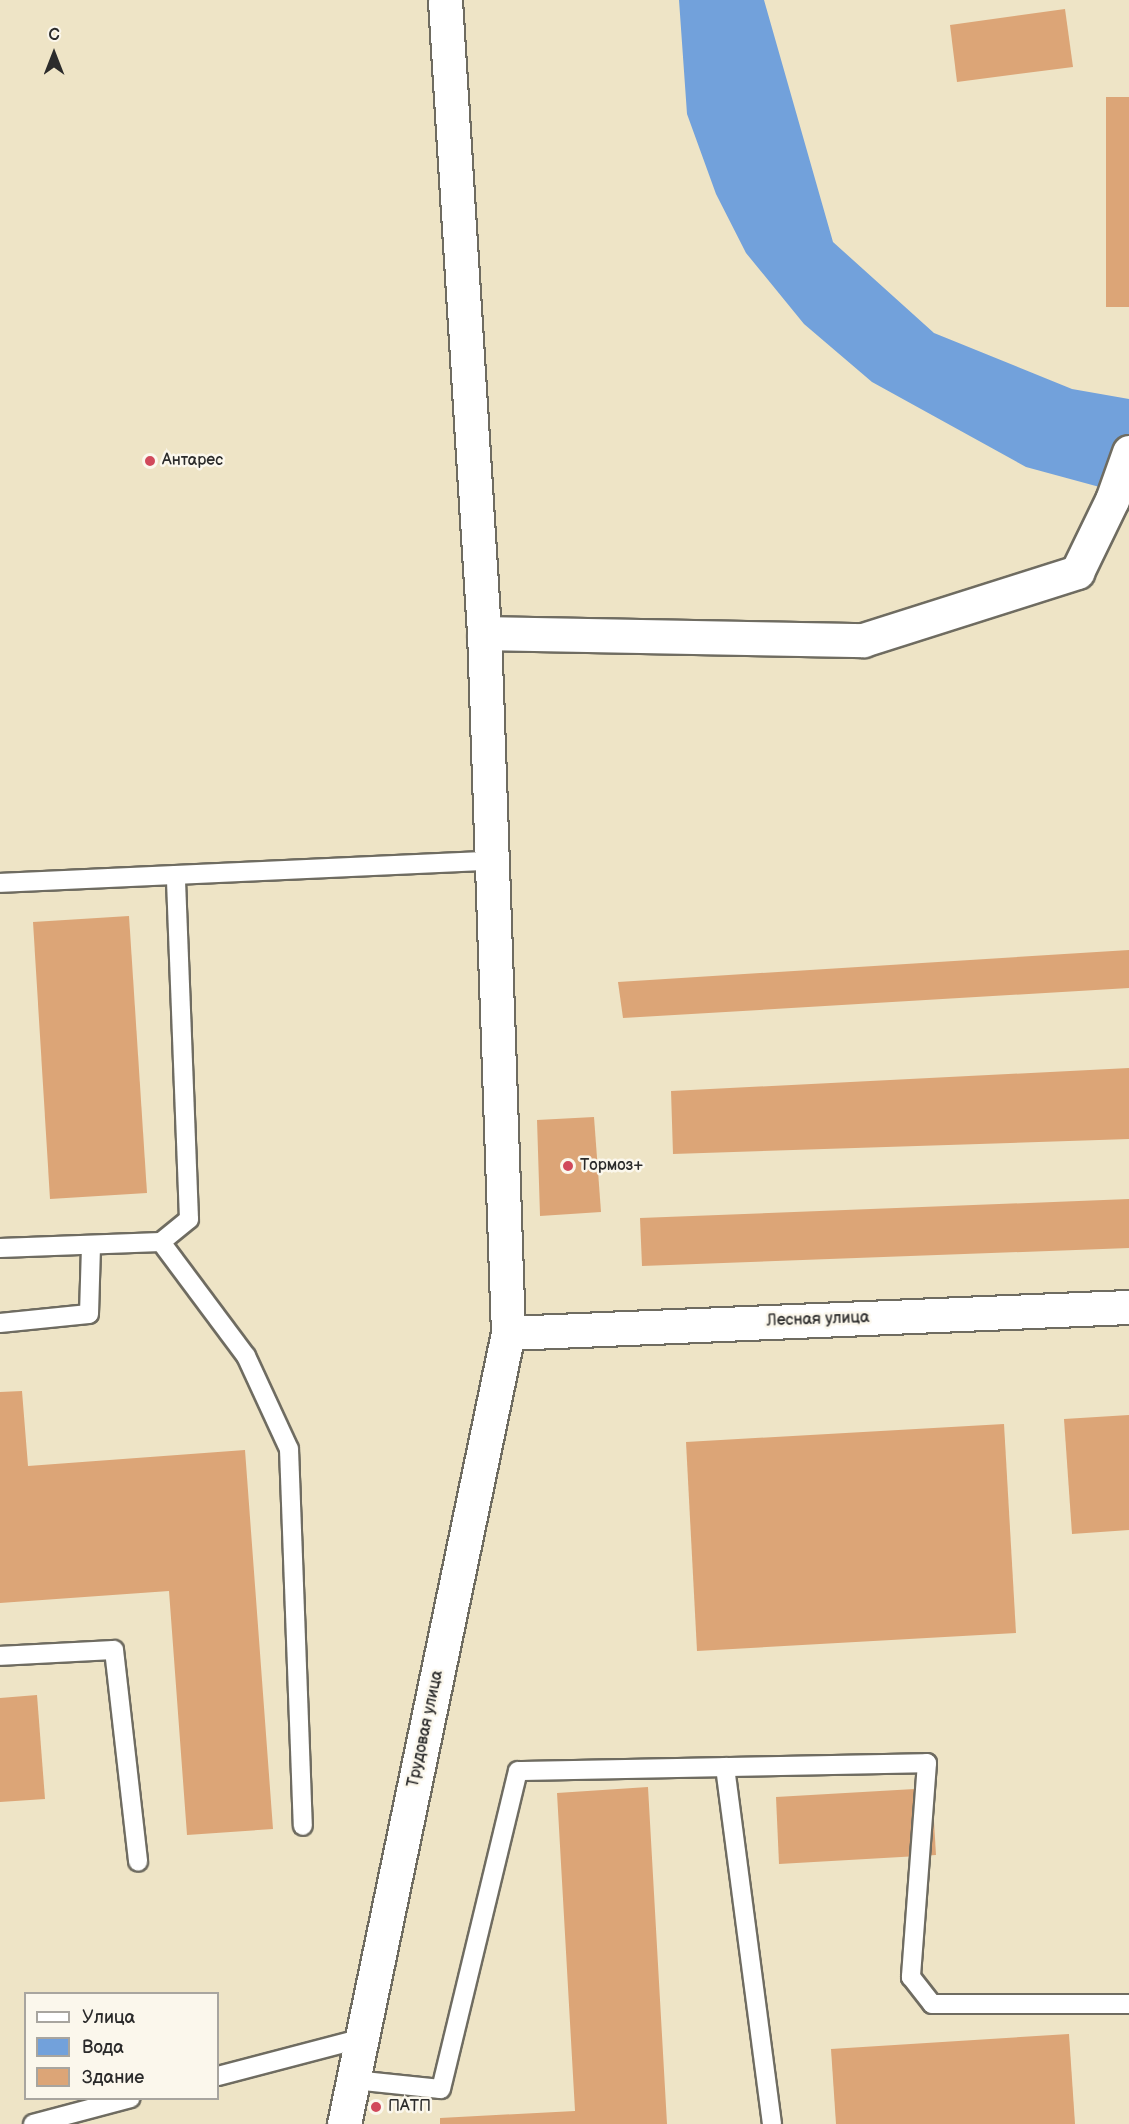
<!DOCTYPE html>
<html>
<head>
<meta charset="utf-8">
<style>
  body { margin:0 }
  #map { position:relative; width:1129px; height:2124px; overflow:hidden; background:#eee4c6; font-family:"Balsamiq Sans",sans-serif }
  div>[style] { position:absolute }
  .water>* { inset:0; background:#72a1db }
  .building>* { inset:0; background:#dca577 }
  .roads { filter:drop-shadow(2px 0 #6f6c61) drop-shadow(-2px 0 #6f6c61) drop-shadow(0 2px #6f6c61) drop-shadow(0 -2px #6f6c61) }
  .service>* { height:18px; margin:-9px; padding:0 9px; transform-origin:9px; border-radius:9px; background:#fff }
  .minor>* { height:33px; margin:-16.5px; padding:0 16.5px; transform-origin:16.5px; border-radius:16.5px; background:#fff }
  .tertiary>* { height:33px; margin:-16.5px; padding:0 16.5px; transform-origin:16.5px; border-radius:16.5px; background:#fff }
  .secondary>* { height:33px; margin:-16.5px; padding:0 16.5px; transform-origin:16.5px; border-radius:16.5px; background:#fff }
  .dots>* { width:16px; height:16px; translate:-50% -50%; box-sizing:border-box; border:3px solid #fbf7ec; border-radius:50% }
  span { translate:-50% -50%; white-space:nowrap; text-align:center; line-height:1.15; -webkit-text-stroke:5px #fbf7ec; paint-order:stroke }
  .poi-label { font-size:16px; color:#2b2b2b }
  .left { translate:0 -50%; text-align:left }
  .street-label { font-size:16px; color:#2b2b2b }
  .legend { position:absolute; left:24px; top:1992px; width:195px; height:108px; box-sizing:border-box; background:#fbf7ec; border:2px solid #a8a59f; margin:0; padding:8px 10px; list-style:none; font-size:18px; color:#2b2b2b }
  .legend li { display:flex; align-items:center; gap:12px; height:30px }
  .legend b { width:30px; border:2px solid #a8a59f }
  .north { position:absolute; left:24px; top:24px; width:60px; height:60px; -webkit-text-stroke:4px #fbf7ec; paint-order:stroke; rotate:0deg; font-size:16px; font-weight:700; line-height:24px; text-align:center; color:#2b2b2b }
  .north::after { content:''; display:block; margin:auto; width:21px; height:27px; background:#2b2b2b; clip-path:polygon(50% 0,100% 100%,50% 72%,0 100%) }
</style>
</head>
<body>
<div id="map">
  <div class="water">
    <div style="clip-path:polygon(679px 0,764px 0,833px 242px,934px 333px,1072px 389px,1129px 399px,1129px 495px,1026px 467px,872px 382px,804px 324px,746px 253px,716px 194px,687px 114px)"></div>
  </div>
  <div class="building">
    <div style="clip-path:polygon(1065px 9px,1073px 67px,957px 82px,950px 25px)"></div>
    <div style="clip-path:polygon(1106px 97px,1129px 97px,1129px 307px,1106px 307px)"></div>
    <div style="clip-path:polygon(129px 916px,147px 1193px,50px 1199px,33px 922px)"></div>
    <div style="clip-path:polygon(1129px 950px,1129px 988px,623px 1018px,618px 982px)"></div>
    <div style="clip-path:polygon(1129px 1068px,1129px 1139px,673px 1154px,671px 1091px)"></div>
    <div style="clip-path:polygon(594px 1117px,601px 1212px,540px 1216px,537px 1120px)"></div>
    <div style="clip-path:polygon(1129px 1199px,1129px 1248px,642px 1266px,640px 1218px)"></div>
    <div style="clip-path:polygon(22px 1391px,28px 1466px,245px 1450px,273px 1829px,187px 1835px,169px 1591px,0 1603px,0 1392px)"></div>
    <div style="clip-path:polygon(1129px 1415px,1129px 1530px,1072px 1534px,1064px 1419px)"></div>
    <div style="clip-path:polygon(1004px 1424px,1016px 1633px,697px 1651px,686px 1442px)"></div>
    <div style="clip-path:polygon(37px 1695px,45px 1799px,0 1802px,0 1698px)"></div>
    <div style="clip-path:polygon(648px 1787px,667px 2124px,440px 2124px,440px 2118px,575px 2111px,557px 1793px)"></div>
    <div style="clip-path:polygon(932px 1788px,936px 1855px,779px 1864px,776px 1797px)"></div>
    <div style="clip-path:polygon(1069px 2034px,1075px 2124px,836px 2124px,831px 2049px)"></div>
  </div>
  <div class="roads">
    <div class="service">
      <div style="left:0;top:883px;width:491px;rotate:-2.6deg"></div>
      <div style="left:161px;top:1242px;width:142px;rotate:53.3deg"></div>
      <div style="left:246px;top:1356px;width:102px;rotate:65.2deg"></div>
      <div style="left:289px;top:1449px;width:377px;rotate:87.9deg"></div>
      <div style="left:0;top:1248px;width:161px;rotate:-2.1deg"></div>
      <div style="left:161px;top:1242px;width:36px;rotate:-39deg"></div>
      <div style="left:189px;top:1219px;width:344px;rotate:-92.2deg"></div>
      <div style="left:0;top:1323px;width:89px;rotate:-5.8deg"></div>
      <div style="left:89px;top:1314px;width:69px;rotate:-88.3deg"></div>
      <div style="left:0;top:1656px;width:114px;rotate:-3deg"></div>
      <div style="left:114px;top:1650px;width:213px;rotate:83.5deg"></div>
      <div style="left:725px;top:1767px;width:360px;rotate:82.5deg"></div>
      <div style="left:218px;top:2076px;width:150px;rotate:-14.7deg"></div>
      <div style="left:354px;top:2080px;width:87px;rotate:5.9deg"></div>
      <div style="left:441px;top:2089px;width:327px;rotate:-76.4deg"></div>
      <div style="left:518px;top:1771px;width:409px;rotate:-1.1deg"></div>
      <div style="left:927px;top:1763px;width:215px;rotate:94.3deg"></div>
      <div style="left:911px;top:1977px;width:34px;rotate:52deg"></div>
      <div style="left:932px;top:2004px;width:197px"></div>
      <div style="left:33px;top:2124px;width:101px;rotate:-14.9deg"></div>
    </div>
    <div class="minor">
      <div style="left:484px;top:633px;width:379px;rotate:1.1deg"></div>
      <div style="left:863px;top:640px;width:225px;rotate:-17.6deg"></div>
      <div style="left:1077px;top:572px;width:80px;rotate:-64.1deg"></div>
      <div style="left:1112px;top:500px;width:51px;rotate:-70.5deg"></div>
    </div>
    <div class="tertiary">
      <div style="left:344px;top:2124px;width:808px;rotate:-78.29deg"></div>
      <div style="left:508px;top:1333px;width:700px;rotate:-91.96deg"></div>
      <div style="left:484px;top:633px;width:634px;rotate:-93.53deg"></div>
    </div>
    <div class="secondary">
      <div style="left:508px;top:1333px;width:622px;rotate:-2.4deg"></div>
    </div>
  </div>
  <div class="dots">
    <div style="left:150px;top:461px;background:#d1495b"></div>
    <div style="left:568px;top:1166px;background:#d1495b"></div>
    <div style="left:376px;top:2107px;background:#d1495b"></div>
  </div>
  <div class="poi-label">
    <span class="left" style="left:162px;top:461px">Антарес</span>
    <span class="left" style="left:580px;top:1166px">Тормоз+</span>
    <span class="left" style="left:388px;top:2107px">ПАТП</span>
  </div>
  <div class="street-label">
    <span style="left:818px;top:1320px;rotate:-2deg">Лесная улица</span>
    <span style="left:426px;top:1729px;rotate:-78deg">Трудовая улица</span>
  </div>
  <ul class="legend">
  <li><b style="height:8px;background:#fff"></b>Улица</li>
  <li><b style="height:16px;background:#72a1db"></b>Вода</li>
  <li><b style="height:16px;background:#dca577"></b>Здание</li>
  </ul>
  <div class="north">С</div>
</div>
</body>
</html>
